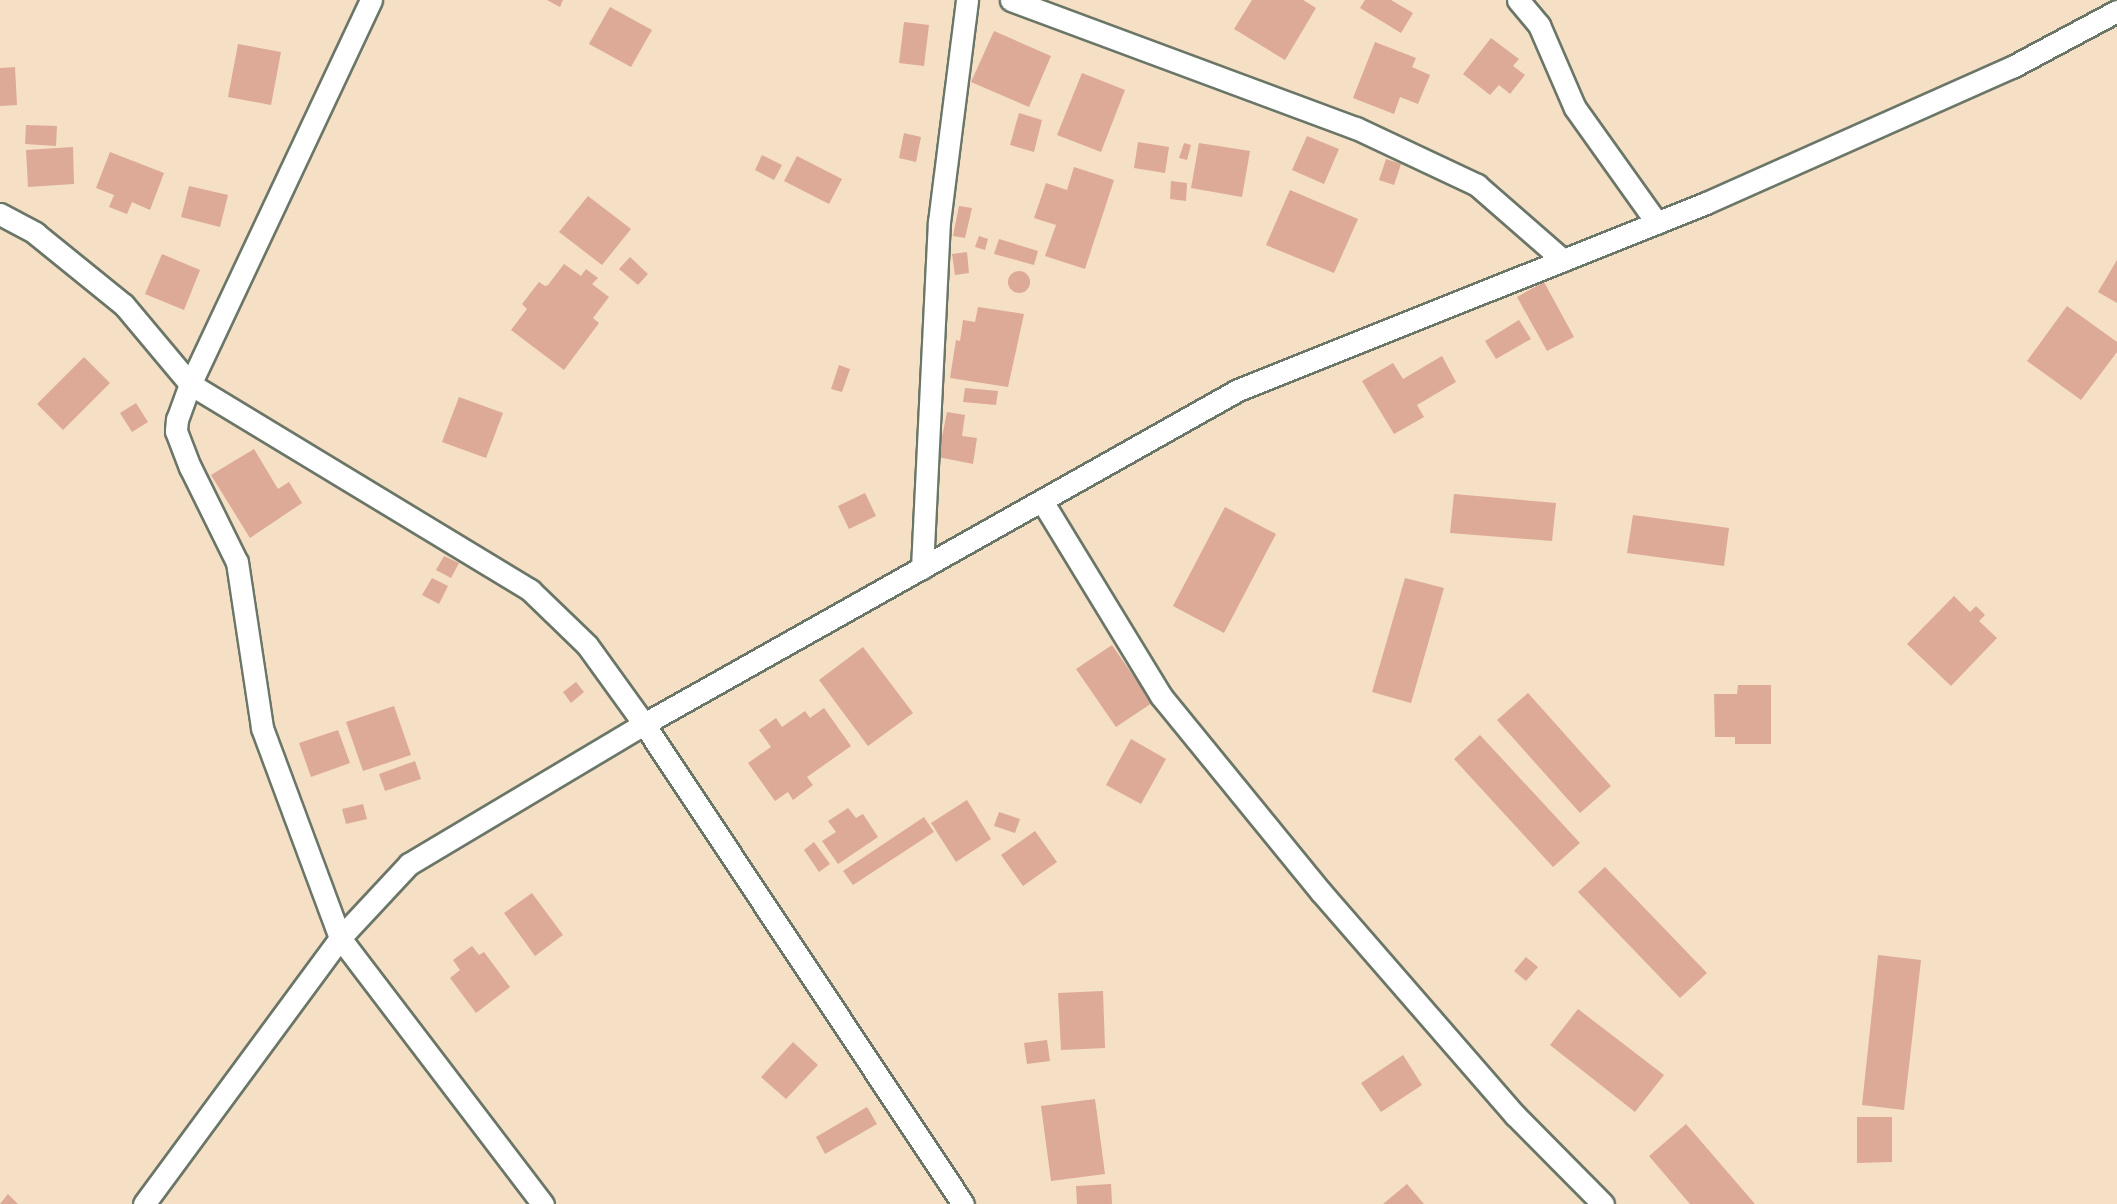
<!DOCTYPE html>
<html>
<head>
<meta charset="utf-8">
<style>
  body { margin:0 }
  #map { position:relative; width:2117px; height:1204px; overflow:hidden; background:#f5dfc5; font-family:Itim,sans-serif }
  div>[style] { position:absolute }
  .building>* { inset:0; background:#ddaa97 }
  .round { border-radius:50% }
  .roads { filter:drop-shadow(2px 0 #6a7667) drop-shadow(-2px 0 #6a7667) drop-shadow(0 2px #6a7667) drop-shadow(0 -2px #6a7667) }
  .minor>* { height:21px; margin:-10.5px; padding:0 10.5px; transform-origin:10.5px; border-radius:10.5px; background:#fff }
  span { translate:-50% -50%; white-space:nowrap; text-align:center; line-height:1.15; -webkit-text-stroke:5px #fbf7ec; paint-order:stroke }
</style>
</head>
<body>
<div id="map">
  <div class="building">
    <div style="clip-path:polygon(547px 0,563px 0,560px 7px)"></div>
    <div style="clip-path:polygon(1252px 0,1303px 0,1316px 8px,1285px 60px,1234px 29px)"></div>
    <div style="clip-path:polygon(1365px 0,1391px 0,1413px 13px,1401px 33px,1360px 8px)"></div>
    <div style="clip-path:polygon(610px 7px,652px 30px,631px 67px,589px 44px)"></div>
    <div style="clip-path:polygon(904px 22px,929px 25px,924px 66px,899px 63px)"></div>
    <div style="clip-path:polygon(994px 31px,1051px 56px,1029px 107px,971px 82px)"></div>
    <div style="clip-path:polygon(1491px 38px,1519px 59px,1513px 66px,1525px 75px,1510px 94px,1499px 85px,1490px 95px,1463px 74px)"></div>
    <div style="clip-path:polygon(1375px 42px,1416px 58px,1412px 67px,1430px 75px,1418px 104px,1400px 97px,1394px 114px,1353px 98px)"></div>
    <div style="clip-path:polygon(238px 44px,281px 52px,271px 105px,228px 97px)"></div>
    <div style="clip-path:polygon(15px 67px,17px 105px,0 106px,0 68px)"></div>
    <div style="clip-path:polygon(1082px 73px,1125px 90px,1101px 152px,1057px 135px)"></div>
    <div style="clip-path:polygon(1019px 113px,1042px 120px,1034px 152px,1010px 145px)"></div>
    <div style="clip-path:polygon(26px 125px,57px 126px,56px 146px,25px 144px)"></div>
    <div style="clip-path:polygon(904px 133px,921px 137px,916px 162px,899px 158px)"></div>
    <div style="clip-path:polygon(1307px 136px,1339px 149px,1324px 184px,1292px 170px)"></div>
    <div style="clip-path:polygon(1138px 142px,1169px 147px,1165px 173px,1134px 168px)"></div>
    <div style="clip-path:polygon(1184px 143px,1191px 145px,1187px 160px,1179px 158px)"></div>
    <div style="clip-path:polygon(1199px 143px,1250px 151px,1242px 197px,1191px 188px)"></div>
    <div style="clip-path:polygon(73px 147px,74px 184px,28px 187px,26px 150px)"></div>
    <div style="clip-path:polygon(110px 152px,164px 173px,150px 210px,132px 202px,127px 214px,109px 207px,114px 195px,96px 188px)"></div>
    <div style="clip-path:polygon(762px 155px,782px 165px,774px 180px,755px 170px)"></div>
    <div style="clip-path:polygon(797px 156px,842px 179px,829px 204px,784px 181px)"></div>
    <div style="clip-path:polygon(1386px 159px,1401px 164px,1394px 185px,1379px 180px)"></div>
    <div style="clip-path:polygon(1074px 167px,1114px 180px,1085px 269px,1045px 256px,1056px 225px,1034px 218px,1046px 183px,1067px 190px)"></div>
    <div style="clip-path:polygon(1171px 181px,1187px 183px,1186px 201px,1170px 199px)"></div>
    <div style="clip-path:polygon(189px 186px,228px 195px,220px 227px,181px 217px)"></div>
    <div style="clip-path:polygon(1290px 190px,1358px 219px,1334px 273px,1266px 245px)"></div>
    <div style="clip-path:polygon(588px 196px,631px 229px,602px 265px,559px 232px)"></div>
    <div style="clip-path:polygon(959px 206px,972px 208px,965px 238px,953px 236px)"></div>
    <div style="clip-path:polygon(979px 236px,988px 239px,985px 250px,975px 247px)"></div>
    <div style="clip-path:polygon(999px 239px,1038px 251px,1034px 265px,994px 254px)"></div>
    <div style="clip-path:polygon(967px 252px,969px 273px,955px 275px,952px 254px)"></div>
    <div style="clip-path:polygon(162px 254px,200px 270px,184px 310px,145px 294px)"></div>
    <div style="clip-path:polygon(630px 257px,648px 274px,638px 285px,619px 269px)"></div>
    <div style="clip-path:polygon(2117px 260px,2117px 303px,2098px 292px)"></div>
    <div style="clip-path:polygon(564px 264px,581px 276px,586px 269px,598px 278px,592px 284px,609px 297px,593px 318px,599px 323px,564px 370px,511px 330px,527px 309px,522px 304px,539px 282px,545px 286px,548px 285px)"></div>
    <div class="round" style="left:1008px;top:271px;width:22px;height:22px"></div>
    <div style="clip-path:polygon(1544px 282px,1574px 337px,1547px 351px,1517px 297px)"></div>
    <div style="clip-path:polygon(2067px 306px,2117px 342px,2117px 352px,2081px 400px,2027px 361px)"></div>
    <div style="clip-path:polygon(978px 307px,1024px 314px,1008px 387px,950px 378px,956px 340px,960px 341px,963px 320px,975px 322px)"></div>
    <div style="clip-path:polygon(1519px 320px,1531px 339px,1496px 359px,1485px 341px)"></div>
    <div style="clip-path:polygon(1442px 356px,1456px 382px,1417px 405px,1424px 417px,1394px 434px,1362px 381px,1393px 363px,1403px 379px)"></div>
    <div style="clip-path:polygon(84px 357px,110px 383px,63px 430px,37px 404px)"></div>
    <div style="clip-path:polygon(839px 365px,850px 369px,842px 392px,831px 389px)"></div>
    <div style="clip-path:polygon(965px 388px,998px 391px,996px 405px,963px 402px)"></div>
    <div style="clip-path:polygon(459px 397px,503px 413px,486px 458px,442px 442px)"></div>
    <div style="clip-path:polygon(136px 403px,148px 422px,132px 432px,120px 413px)"></div>
    <div style="clip-path:polygon(947px 412px,965px 415px,962px 436px,977px 438px,973px 464px,938px 457px)"></div>
    <div style="clip-path:polygon(254px 449px,278px 489px,289px 482px,302px 503px,250px 538px,211px 475px)"></div>
    <div style="clip-path:polygon(865px 493px,876px 516px,849px 529px,838px 506px)"></div>
    <div style="clip-path:polygon(1454px 494px,1556px 503px,1552px 541px,1450px 533px)"></div>
    <div style="clip-path:polygon(1225px 507px,1276px 534px,1224px 633px,1173px 606px)"></div>
    <div style="clip-path:polygon(1633px 515px,1729px 528px,1724px 566px,1627px 553px)"></div>
    <div style="clip-path:polygon(444px 556px,459px 563px,451px 578px,436px 570px)"></div>
    <div style="clip-path:polygon(432px 578px,448px 586px,439px 604px,422px 595px)"></div>
    <div style="clip-path:polygon(1405px 578px,1444px 588px,1411px 703px,1372px 692px)"></div>
    <div style="clip-path:polygon(1954px 596px,1970px 612px,1976px 606px,1985px 615px,1979px 621px,1997px 638px,1951px 686px,1907px 644px)"></div>
    <div style="clip-path:polygon(1112px 645px,1152px 703px,1116px 727px,1076px 669px)"></div>
    <div style="clip-path:polygon(863px 647px,913px 713px,868px 746px,819px 680px)"></div>
    <div style="clip-path:polygon(576px 682px,584px 692px,571px 703px,563px 692px)"></div>
    <div style="clip-path:polygon(1738px 685px,1771px 685px,1771px 744px,1735px 744px,1735px 737px,1715px 737px,1714px 694px,1737px 694px)"></div>
    <div style="clip-path:polygon(1528px 693px,1611px 786px,1580px 813px,1497px 720px)"></div>
    <div style="clip-path:polygon(394px 706px,411px 755px,363px 771px,346px 722px)"></div>
    <div style="clip-path:polygon(824px 708px,851px 746px,807px 777px,813px 785px,793px 800px,788px 792px,775px 801px,748px 763px,771px 747px,759px 730px,776px 718px,782px 727px,805px 711px,810px 718px)"></div>
    <div style="clip-path:polygon(338px 730px,350px 763px,311px 777px,299px 743px)"></div>
    <div style="clip-path:polygon(1480px 735px,1580px 843px,1553px 867px,1454px 759px)"></div>
    <div style="clip-path:polygon(1131px 739px,1166px 759px,1141px 804px,1106px 785px)"></div>
    <div style="clip-path:polygon(415px 761px,421px 779px,385px 791px,379px 774px)"></div>
    <div style="clip-path:polygon(967px 800px,991px 839px,956px 862px,931px 823px)"></div>
    <div style="clip-path:polygon(363px 804px,367px 819px,346px 824px,342px 809px)"></div>
    <div style="clip-path:polygon(848px 808px,856px 818px,863px 814px,878px 837px,838px 864px,822px 841px,836px 832px,828px 821px)"></div>
    <div style="clip-path:polygon(999px 812px,1020px 819px,1015px 833px,994px 826px)"></div>
    <div style="clip-path:polygon(924px 817px,934px 832px,853px 885px,843px 871px)"></div>
    <div style="clip-path:polygon(1035px 831px,1057px 862px,1023px 886px,1001px 855px)"></div>
    <div style="clip-path:polygon(814px 842px,830px 864px,819px 872px,804px 850px)"></div>
    <div style="clip-path:polygon(1605px 867px,1707px 973px,1680px 998px,1578px 892px)"></div>
    <div style="clip-path:polygon(532px 893px,563px 935px,535px 956px,504px 913px)"></div>
    <div style="clip-path:polygon(472px 946px,479px 955px,484px 952px,510px 987px,476px 1013px,450px 978px,460px 970px,453px 960px)"></div>
    <div style="clip-path:polygon(1878px 955px,1921px 960px,1904px 1110px,1862px 1105px)"></div>
    <div style="clip-path:polygon(1526px 957px,1538px 967px,1526px 981px,1514px 971px)"></div>
    <div style="clip-path:polygon(1103px 991px,1105px 1048px,1061px 1050px,1058px 993px)"></div>
    <div style="clip-path:polygon(1578px 1009px,1664px 1075px,1635px 1112px,1550px 1045px)"></div>
    <div style="clip-path:polygon(1047px 1040px,1050px 1061px,1027px 1064px,1024px 1043px)"></div>
    <div style="clip-path:polygon(793px 1042px,818px 1065px,786px 1099px,761px 1077px)"></div>
    <div style="clip-path:polygon(1403px 1055px,1422px 1085px,1381px 1112px,1361px 1083px)"></div>
    <div style="clip-path:polygon(1095px 1099px,1105px 1174px,1051px 1181px,1041px 1106px)"></div>
    <div style="clip-path:polygon(867px 1107px,877px 1124px,825px 1154px,816px 1137px)"></div>
    <div style="clip-path:polygon(1857px 1117px,1892px 1117px,1892px 1162px,1857px 1163px)"></div>
    <div style="clip-path:polygon(1686px 1124px,1755px 1204px,1690px 1204px,1649px 1156px)"></div>
    <div style="clip-path:polygon(1111px 1184px,1112px 1204px,1077px 1204px,1076px 1186px)"></div>
    <div style="clip-path:polygon(1407px 1184px,1424px 1204px,1383px 1204px)"></div>
    <div style="clip-path:polygon(8px 1194px,18px 1204px,0 1204px)"></div>
  </div>
  <div class="roads">
    <div class="minor">
      <div style="left:371px;top:0;width:425px;rotate:115.2deg"></div>
      <div style="left:190px;top:384px;width:37px;rotate:110deg"></div>
      <div style="left:177px;top:419px;width:12px;rotate:95deg"></div>
      <div style="left:176px;top:431px;width:39px;rotate:69deg"></div>
      <div style="left:190px;top:467px;width:106px;rotate:63.7deg"></div>
      <div style="left:237px;top:562px;width:168px;rotate:81.4deg"></div>
      <div style="left:262px;top:728px;width:224px;rotate:69.6deg"></div>
      <div style="left:340px;top:938px;width:335px;rotate:52.7deg"></div>
      <div style="left:1011px;top:0;width:368px;rotate:20.4deg"></div>
      <div style="left:1356px;top:128px;width:134px;rotate:25.2deg"></div>
      <div style="left:1477px;top:185px;width:114px;rotate:41.1deg"></div>
      <div style="left:1518px;top:0;width:33px;rotate:50deg"></div>
      <div style="left:1539px;top:25px;width:90px;rotate:66.6deg"></div>
      <div style="left:1575px;top:108px;width:141px;rotate:54.5deg"></div>
      <div style="left:0;top:214px;width:40px;rotate:28deg"></div>
      <div style="left:35px;top:233px;width:114px;rotate:39deg"></div>
      <div style="left:124px;top:305px;width:103px;rotate:50.1deg"></div>
      <div style="left:190px;top:384px;width:398px;rotate:31.2deg"></div>
      <div style="left:530px;top:590px;width:79px;rotate:44deg"></div>
      <div style="left:587px;top:645px;width:97px;rotate:54.2deg"></div>
      <div style="left:644px;top:724px;width:576px;rotate:56.39deg"></div>
      <div style="left:1042px;top:501px;width:228px;rotate:58.6deg"></div>
      <div style="left:1161px;top:696px;width:253px;rotate:50.8deg"></div>
      <div style="left:1321px;top:892px;width:296px;rotate:49deg"></div>
      <div style="left:1515px;top:1115px;width:125px;rotate:45.3deg"></div>
      <div style="left:922px;top:568px;width:346px;rotate:-87.2deg"></div>
      <div style="left:939px;top:222px;width:224px;rotate:-82.8deg"></div>
      <div style="left:144px;top:1204px;width:330px;rotate:-53.6deg"></div>
      <div style="left:340px;top:938px;width:101px;rotate:-47deg"></div>
      <div style="left:409px;top:864px;width:274px;rotate:-30.8deg"></div>
      <div style="left:644px;top:724px;width:681px;rotate:-29.35deg"></div>
      <div style="left:1238px;top:390px;width:504px;rotate:-21.78deg"></div>
      <div style="left:1706px;top:203px;width:335px;rotate:-24deg"></div>
      <div style="left:2012px;top:67px;width:119px;rotate:-28.1deg"></div>
    </div>
  </div>
</div>
</body>
</html>
